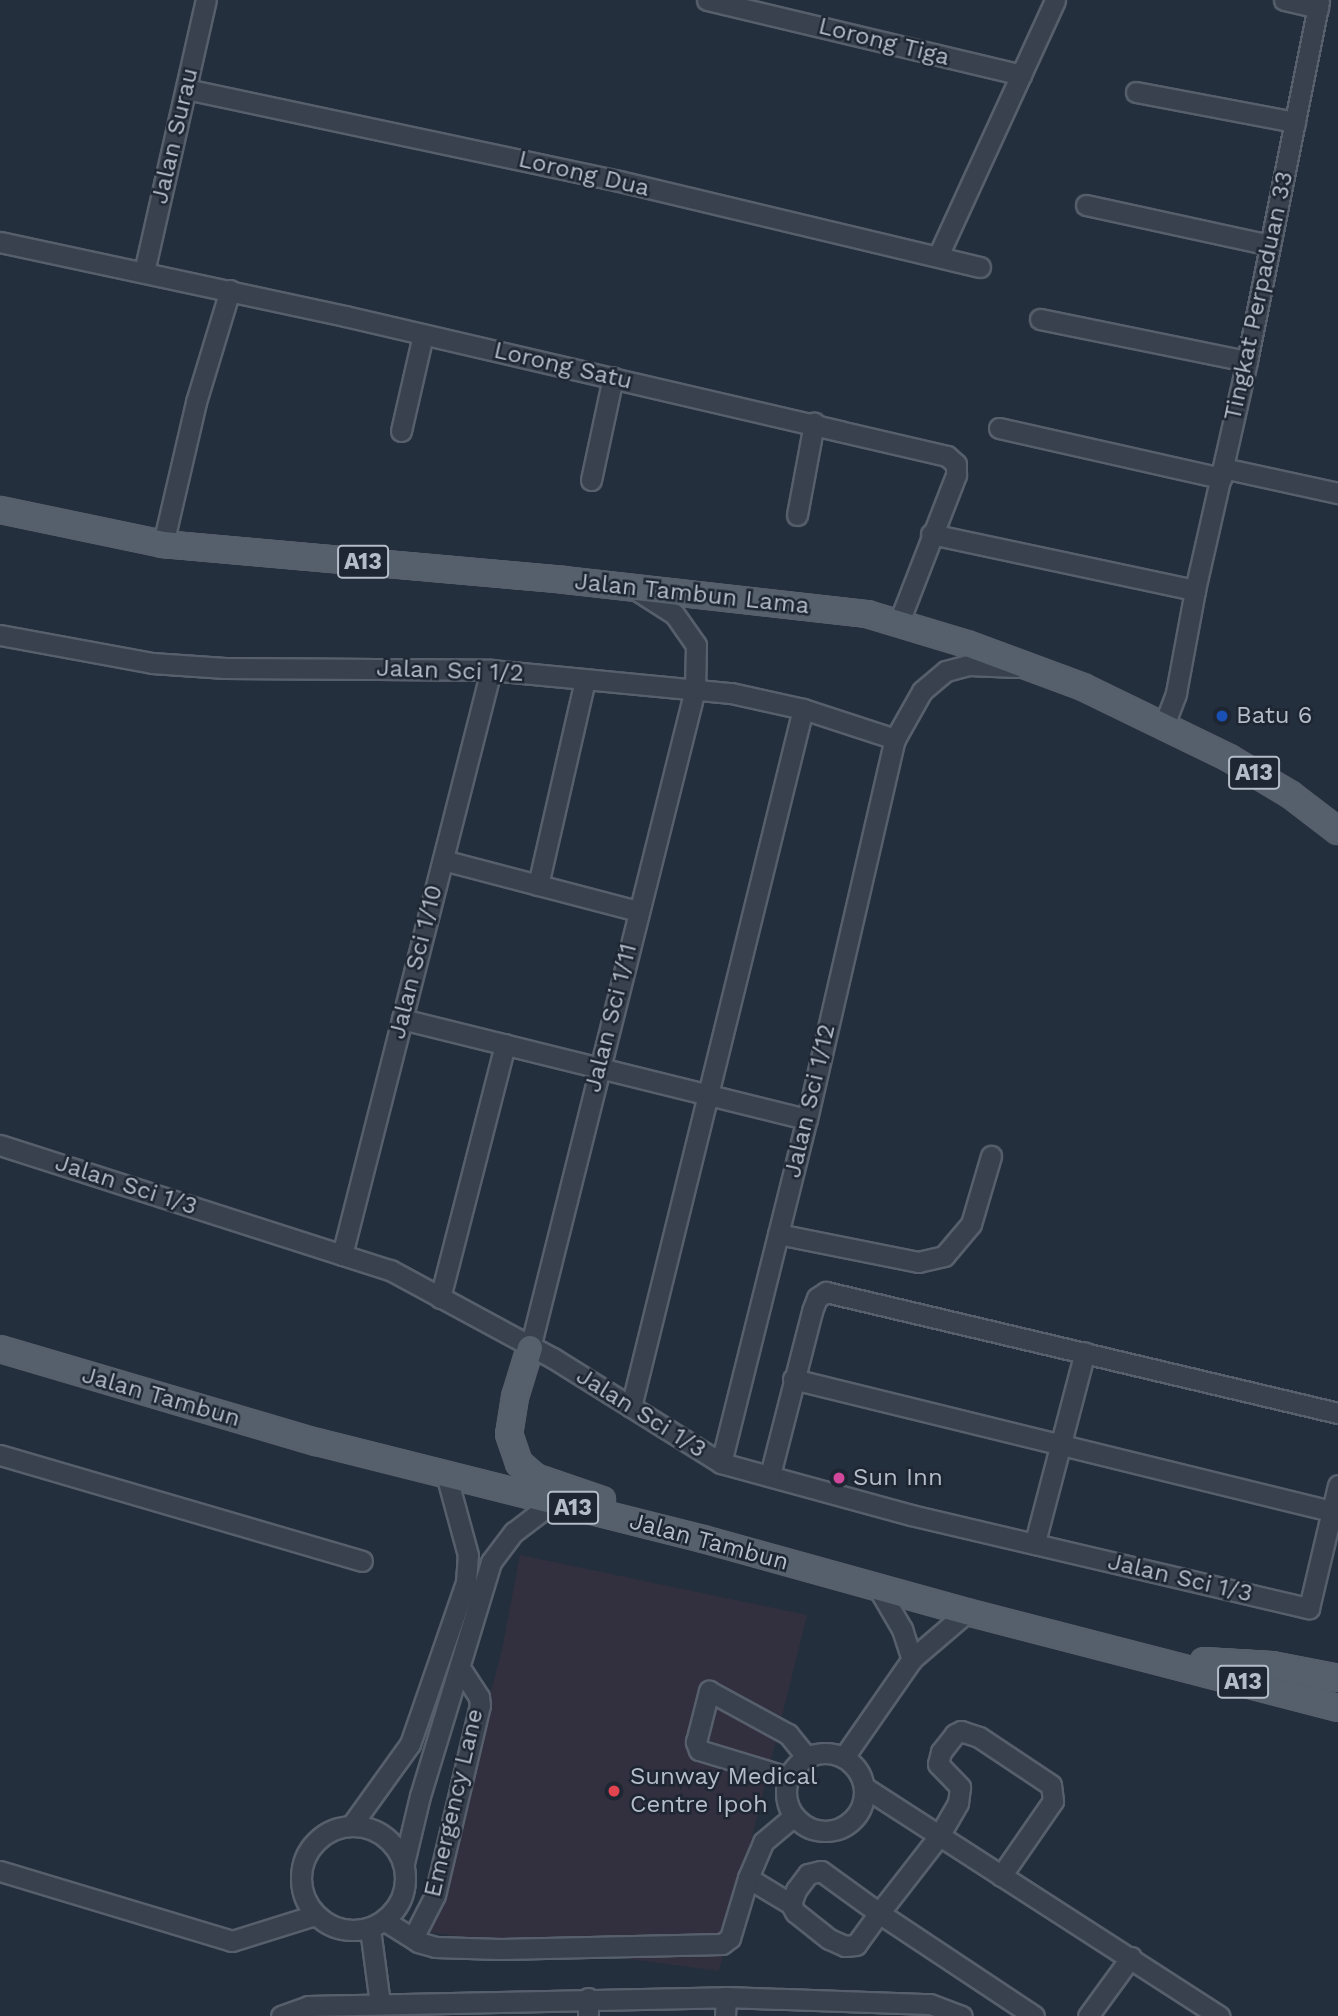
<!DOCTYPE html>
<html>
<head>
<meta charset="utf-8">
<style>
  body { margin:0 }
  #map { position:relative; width:1338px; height:2016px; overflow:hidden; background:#242f3d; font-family:"Work Sans",sans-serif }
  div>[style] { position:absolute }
  .medical>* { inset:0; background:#32303e }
  .roads { filter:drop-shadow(2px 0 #565f6b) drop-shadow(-2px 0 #565f6b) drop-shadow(0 2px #565f6b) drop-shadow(0 -2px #565f6b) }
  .minor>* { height:19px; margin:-9.5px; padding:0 9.5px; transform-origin:9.5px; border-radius:9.5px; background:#38414d }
  .minor>.ring { margin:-9.5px; padding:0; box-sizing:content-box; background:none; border:19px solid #38414d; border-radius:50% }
  .major>* { height:24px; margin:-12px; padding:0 12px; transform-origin:12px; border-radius:12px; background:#56606d }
  .dots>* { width:19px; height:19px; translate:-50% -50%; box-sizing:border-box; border:4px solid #1d2632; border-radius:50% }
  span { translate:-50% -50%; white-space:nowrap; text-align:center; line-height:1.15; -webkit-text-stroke:5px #1d2632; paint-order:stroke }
  .shield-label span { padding:2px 5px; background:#1d2632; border:2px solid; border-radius:5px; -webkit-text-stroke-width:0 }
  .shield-label { font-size:23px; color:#b4bcc8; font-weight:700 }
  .street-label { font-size:24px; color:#b4bcc8 }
  .poi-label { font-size:24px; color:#b4bcc8 }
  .left { translate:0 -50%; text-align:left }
</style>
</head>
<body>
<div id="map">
  <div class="medical">
    <div style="clip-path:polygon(520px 1555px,807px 1615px,719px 1971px,427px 1932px,502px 1650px)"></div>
  </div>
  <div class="roads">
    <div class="minor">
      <div style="left:707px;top:0;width:323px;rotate:13.4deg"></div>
      <div style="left:1284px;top:0;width:35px;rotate:13deg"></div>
      <div style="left:186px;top:89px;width:443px;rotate:12deg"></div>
      <div style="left:619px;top:181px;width:371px;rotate:13.4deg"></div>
      <div style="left:1136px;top:92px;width:162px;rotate:10.7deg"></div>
      <div style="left:1086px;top:205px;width:188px;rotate:12.3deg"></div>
      <div style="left:0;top:242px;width:353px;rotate:12.1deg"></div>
      <div style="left:345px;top:316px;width:618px;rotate:13.09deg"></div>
      <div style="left:947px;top:456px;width:12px;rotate:42deg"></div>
      <div style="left:956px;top:464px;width:11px;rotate:90deg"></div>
      <div style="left:956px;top:475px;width:158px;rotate:111.2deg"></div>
      <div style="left:938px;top:256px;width:281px;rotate:-65.4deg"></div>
      <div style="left:144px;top:272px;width:279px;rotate:-77.2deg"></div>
      <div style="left:1040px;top:319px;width:211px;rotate:11.5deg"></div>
      <div style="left:999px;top:428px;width:228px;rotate:12.7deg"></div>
      <div style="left:401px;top:431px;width:98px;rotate:-77.1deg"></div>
      <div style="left:1223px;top:468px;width:118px;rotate:12.3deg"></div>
      <div style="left:591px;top:480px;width:105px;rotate:-77.9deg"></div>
      <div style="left:797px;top:515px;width:94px;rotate:-79.5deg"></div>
      <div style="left:931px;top:534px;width:270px;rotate:12deg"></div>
      <div style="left:163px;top:544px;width:146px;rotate:-76.9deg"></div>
      <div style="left:196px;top:402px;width:117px;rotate:-73.1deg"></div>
      <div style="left:0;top:635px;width:155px;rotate:10.4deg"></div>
      <div style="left:152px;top:663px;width:73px;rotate:3.9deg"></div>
      <div style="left:225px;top:668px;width:266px;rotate:0.4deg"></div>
      <div style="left:491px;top:670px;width:241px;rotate:5.5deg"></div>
      <div style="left:731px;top:693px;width:74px;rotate:12.5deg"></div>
      <div style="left:803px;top:709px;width:97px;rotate:18.1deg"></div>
      <div style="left:1164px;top:725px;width:34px;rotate:-69deg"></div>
      <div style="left:1176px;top:693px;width:105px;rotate:-79.5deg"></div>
      <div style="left:1195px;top:590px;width:235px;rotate:-77.2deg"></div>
      <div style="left:1247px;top:361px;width:368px;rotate:-78.7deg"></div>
      <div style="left:443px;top:860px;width:202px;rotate:14.7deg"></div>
      <div style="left:538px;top:885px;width:211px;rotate:-77.1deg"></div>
      <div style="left:402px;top:1019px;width:417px;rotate:13.9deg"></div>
      <div style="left:0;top:1145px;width:410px;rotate:17.8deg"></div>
      <div style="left:390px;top:1270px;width:185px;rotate:28.4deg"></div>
      <div style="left:553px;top:1358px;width:198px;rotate:32deg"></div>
      <div style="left:721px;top:1463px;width:197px;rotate:15.3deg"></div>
      <div style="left:911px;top:1515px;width:409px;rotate:13.2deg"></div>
      <div style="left:1309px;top:1608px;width:126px;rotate:-76.7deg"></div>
      <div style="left:778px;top:1234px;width:143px;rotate:11.3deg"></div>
      <div style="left:918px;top:1262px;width:27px;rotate:-13deg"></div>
      <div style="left:944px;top:1256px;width:42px;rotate:-49.8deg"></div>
      <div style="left:971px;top:1224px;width:71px;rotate:-73.6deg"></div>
      <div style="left:342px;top:1255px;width:604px;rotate:-75.71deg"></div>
      <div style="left:440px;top:1298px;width:262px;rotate:-75.6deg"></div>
      <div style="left:530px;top:1348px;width:679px;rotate:-75.94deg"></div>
      <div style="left:695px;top:689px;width:44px;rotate:-88.7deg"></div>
      <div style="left:696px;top:645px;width:38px;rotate:-125deg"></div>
      <div style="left:674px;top:614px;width:46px;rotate:-147.3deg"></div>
      <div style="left:793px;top:1379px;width:554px;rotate:13.79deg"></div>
      <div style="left:631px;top:1407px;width:719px;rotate:-76.16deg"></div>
      <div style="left:0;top:1455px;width:377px;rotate:16.3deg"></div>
      <div style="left:721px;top:1463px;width:355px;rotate:-76deg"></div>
      <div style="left:807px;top:1119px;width:390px;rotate:-77deg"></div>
      <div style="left:895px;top:739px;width:55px;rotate:-60.6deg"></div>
      <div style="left:922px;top:691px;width:31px;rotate:-40deg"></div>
      <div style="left:946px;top:671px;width:24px;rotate:-15deg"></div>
      <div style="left:969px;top:665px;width:47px;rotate:2.4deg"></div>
      <div style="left:770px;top:1475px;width:169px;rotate:-75.6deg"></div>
      <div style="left:812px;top:1311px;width:14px;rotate:-69deg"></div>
      <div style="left:817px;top:1298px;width:11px;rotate:-34deg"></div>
      <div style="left:826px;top:1292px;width:526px;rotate:13.3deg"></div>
      <div style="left:1035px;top:1542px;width:196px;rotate:-75.3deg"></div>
      <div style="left:878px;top:1588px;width:48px;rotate:59.7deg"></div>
      <div style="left:902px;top:1629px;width:32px;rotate:72deg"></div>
      <div class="ring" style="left:786px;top:1753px;width:59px;height:59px"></div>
      <div style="left:844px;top:1757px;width:119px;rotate:-55.2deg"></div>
      <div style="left:912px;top:1659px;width:72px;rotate:-40.5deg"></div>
      <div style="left:788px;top:1777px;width:93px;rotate:-163.1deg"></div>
      <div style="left:699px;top:1750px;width:9px;rotate:-111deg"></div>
      <div style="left:696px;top:1742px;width:53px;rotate:-75.7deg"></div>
      <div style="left:709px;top:1691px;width:90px;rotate:28.6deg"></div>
      <div style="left:788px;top:1734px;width:28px;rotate:51deg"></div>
      <div style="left:864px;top:1787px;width:423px;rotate:32.8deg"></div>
      <div class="ring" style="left:301px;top:1826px;width:85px;height:85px"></div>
      <div style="left:351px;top:1826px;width:101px;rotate:-54.3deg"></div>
      <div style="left:410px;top:1744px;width:171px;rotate:-70.9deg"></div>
      <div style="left:466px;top:1582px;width:27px;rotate:-86deg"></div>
      <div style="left:468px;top:1555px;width:84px;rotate:-105.2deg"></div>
      <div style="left:404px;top:1863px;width:69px;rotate:-76.6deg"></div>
      <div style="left:420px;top:1796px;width:245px;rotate:-73.1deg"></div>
      <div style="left:491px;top:1562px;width:38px;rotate:-53deg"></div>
      <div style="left:514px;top:1532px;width:48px;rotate:-37.3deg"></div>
      <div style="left:0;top:1871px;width:242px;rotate:16.8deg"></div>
      <div style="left:232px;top:1941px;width:87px;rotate:-17.4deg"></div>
      <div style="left:1001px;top:1876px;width:91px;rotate:-55.3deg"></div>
      <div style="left:1053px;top:1801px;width:16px;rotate:-97deg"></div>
      <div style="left:1051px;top:1785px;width:87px;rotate:-146.3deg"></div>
      <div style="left:979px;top:1737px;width:19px;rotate:-162deg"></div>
      <div style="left:961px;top:1731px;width:7px;rotate:153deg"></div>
      <div style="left:955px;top:1734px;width:23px;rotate:128deg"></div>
      <div style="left:941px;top:1752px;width:12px;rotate:104deg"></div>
      <div style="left:938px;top:1764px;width:32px;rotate:46deg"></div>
      <div style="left:960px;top:1787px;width:16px;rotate:97deg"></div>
      <div style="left:958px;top:1803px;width:38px;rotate:120deg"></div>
      <div style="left:939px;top:1836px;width:98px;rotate:127.9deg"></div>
      <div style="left:879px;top:1913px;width:39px;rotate:126deg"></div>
      <div style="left:856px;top:1945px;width:11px;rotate:175deg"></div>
      <div style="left:845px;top:1946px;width:17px;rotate:-156deg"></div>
      <div style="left:829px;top:1939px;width:43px;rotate:-141.5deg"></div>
      <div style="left:795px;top:1912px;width:9px;rotate:-117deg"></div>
      <div style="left:791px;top:1904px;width:15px;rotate:-70deg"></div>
      <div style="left:796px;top:1890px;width:20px;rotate:-53deg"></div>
      <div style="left:808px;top:1874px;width:13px;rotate:-13deg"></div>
      <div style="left:821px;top:1871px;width:72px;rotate:35.9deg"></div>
      <div style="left:879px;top:1913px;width:186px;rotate:33.6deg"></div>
      <div style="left:748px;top:1878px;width:50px;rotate:31.2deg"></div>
      <div style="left:385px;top:1921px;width:39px;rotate:32deg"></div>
      <div style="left:418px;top:1942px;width:18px;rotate:16deg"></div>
      <div style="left:435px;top:1947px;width:66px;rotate:1.7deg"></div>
      <div style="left:501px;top:1949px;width:221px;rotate:-1.3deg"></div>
      <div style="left:722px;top:1944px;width:10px;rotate:-37deg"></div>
      <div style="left:730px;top:1938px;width:63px;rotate:-73.3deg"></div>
      <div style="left:748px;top:1878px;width:39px;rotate:-67deg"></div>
      <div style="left:763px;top:1842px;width:40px;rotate:-40deg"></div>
      <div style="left:370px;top:1929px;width:76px;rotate:82.4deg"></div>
      <div style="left:413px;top:1938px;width:48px;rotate:-62.9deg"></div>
      <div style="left:435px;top:1895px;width:195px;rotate:-76.7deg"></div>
      <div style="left:480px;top:1705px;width:8px;rotate:-97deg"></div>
      <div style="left:479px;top:1697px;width:33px;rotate:-123deg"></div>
      <div style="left:588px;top:1998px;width:18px;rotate:90deg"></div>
      <div style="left:281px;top:2016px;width:29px;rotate:-20deg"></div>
      <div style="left:308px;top:2006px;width:418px;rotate:-1.2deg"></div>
      <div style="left:726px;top:1997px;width:204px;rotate:2deg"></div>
      <div style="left:930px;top:2004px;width:34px;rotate:21deg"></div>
      <div style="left:725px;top:2016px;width:19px;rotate:-87deg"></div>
      <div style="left:1088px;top:2016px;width:73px;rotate:-53.9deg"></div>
    </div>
    <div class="major">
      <div style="left:0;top:510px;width:167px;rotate:11.8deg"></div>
      <div style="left:163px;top:544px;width:403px;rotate:5.1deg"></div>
      <div style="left:564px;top:580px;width:305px;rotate:6.4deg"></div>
      <div style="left:867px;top:614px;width:104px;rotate:16.7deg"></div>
      <div style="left:967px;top:644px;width:124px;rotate:20.3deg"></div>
      <div style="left:1083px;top:687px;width:162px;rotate:25.9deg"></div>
      <div style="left:1229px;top:758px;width:72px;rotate:30.8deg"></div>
      <div style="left:1291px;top:795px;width:59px;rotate:37.5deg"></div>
      <div style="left:530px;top:1348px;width:51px;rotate:107deg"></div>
      <div style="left:515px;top:1397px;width:37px;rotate:99deg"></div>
      <div style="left:509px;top:1434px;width:31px;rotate:71deg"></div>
      <div style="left:519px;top:1463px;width:21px;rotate:41deg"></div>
      <div style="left:535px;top:1477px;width:71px;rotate:18.9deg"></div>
      <div style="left:0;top:1349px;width:330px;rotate:16.4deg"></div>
      <div style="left:317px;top:1442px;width:398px;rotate:14.1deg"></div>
      <div style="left:703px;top:1539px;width:274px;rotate:15.5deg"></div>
      <div style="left:967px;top:1612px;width:383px;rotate:14.5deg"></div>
      <div style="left:1204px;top:1661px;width:68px;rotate:3.4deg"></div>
      <div style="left:1272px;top:1665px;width:67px;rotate:11.1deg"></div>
    </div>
  </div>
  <div class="dots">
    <div style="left:1222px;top:716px;background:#1a4fb4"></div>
    <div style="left:839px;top:1478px;background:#d1479c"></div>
    <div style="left:614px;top:1791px;background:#e0444e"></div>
  </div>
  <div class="shield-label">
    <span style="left:363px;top:562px">A13</span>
    <span style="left:1254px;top:773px">A13</span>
    <span style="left:573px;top:1508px">A13</span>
    <span style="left:1243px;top:1682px">A13</span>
  </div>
  <div class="street-label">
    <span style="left:884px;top:42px;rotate:14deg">Lorong Tiga</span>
    <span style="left:175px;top:136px;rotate:-77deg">Jalan Surau</span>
    <span style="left:584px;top:174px;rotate:13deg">Lorong Dua</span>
    <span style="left:1259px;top:296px;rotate:-78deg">Tingkat Perpaduan 33</span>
    <span style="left:563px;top:366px;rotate:13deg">Lorong Satu</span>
    <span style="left:692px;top:594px;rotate:6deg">Jalan Tambun Lama</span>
    <span style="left:450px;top:671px;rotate:2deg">Jalan Sci 1/2</span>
    <span style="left:416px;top:962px;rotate:-76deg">Jalan Sci 1/10</span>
    <span style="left:611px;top:1018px;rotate:-76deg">Jalan Sci 1/11</span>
    <span style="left:810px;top:1101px;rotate:-77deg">Jalan Sci 1/12</span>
    <span style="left:126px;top:1185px;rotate:18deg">Jalan Sci 1/3</span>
    <span style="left:161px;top:1397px;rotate:16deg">Jalan Tambun</span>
    <span style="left:641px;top:1413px;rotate:32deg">Jalan Sci 1/3</span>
    <span style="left:709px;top:1542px;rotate:15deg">Jalan Tambun</span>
    <span style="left:1180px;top:1578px;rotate:13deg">Jalan Sci 1/3</span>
    <span style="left:454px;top:1803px;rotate:-77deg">Emergency Lane</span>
  </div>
  <div class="poi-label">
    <span class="left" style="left:1236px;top:716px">Batu 6</span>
    <span class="left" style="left:853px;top:1478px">Sun Inn</span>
    <span class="left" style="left:630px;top:1791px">Sunway Medical<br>Centre Ipoh</span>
  </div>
</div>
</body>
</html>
